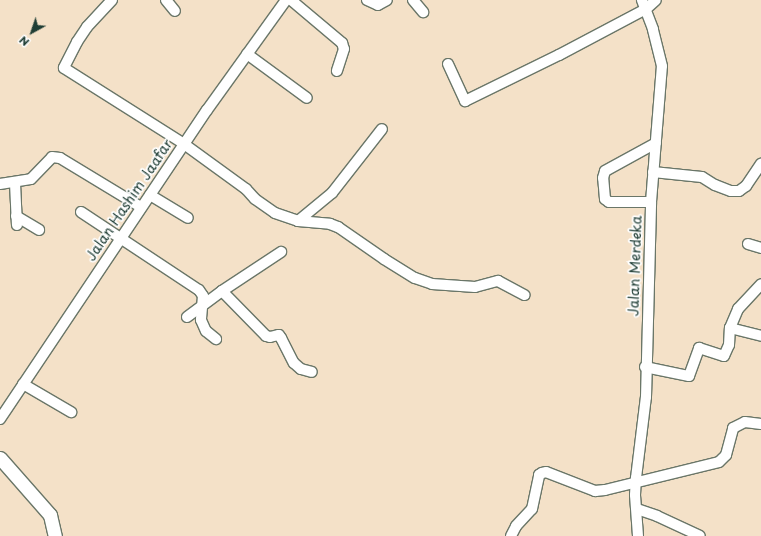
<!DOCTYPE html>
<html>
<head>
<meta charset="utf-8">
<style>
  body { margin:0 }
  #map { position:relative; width:761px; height:536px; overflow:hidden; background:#f4e1c8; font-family:"Playpen Sans",sans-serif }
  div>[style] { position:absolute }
  .roads { filter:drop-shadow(1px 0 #6a7668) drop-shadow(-1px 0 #6a7668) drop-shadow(0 1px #6a7668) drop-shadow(0 -1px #6a7668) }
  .minor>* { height:10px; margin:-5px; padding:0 5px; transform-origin:5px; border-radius:5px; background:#fff }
  .major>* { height:13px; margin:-6.5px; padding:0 6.5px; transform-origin:6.5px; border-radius:6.5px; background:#fff }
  span { translate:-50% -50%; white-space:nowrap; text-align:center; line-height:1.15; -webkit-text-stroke:3.5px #fff; paint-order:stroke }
  .street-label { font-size:14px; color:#1f3d34 }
  .north { position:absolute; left:12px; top:12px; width:40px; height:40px; -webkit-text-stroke:3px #fff; paint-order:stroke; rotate:220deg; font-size:11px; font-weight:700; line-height:16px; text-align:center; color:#1f3d34 }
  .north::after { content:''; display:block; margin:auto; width:14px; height:18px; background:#1f3d34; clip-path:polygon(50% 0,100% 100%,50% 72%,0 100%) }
</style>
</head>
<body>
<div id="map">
  <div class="roads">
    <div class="minor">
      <div style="left:112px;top:0;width:37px;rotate:133deg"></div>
      <div style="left:87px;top:27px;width:18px;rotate:124deg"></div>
      <div style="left:77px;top:42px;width:29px;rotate:117deg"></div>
      <div style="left:64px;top:68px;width:142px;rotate:32.3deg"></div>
      <div style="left:184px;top:144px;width:77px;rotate:36deg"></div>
      <div style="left:246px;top:189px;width:13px;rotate:48deg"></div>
      <div style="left:255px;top:199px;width:24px;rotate:35deg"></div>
      <div style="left:275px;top:213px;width:24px;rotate:19deg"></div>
      <div style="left:298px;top:221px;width:32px;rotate:5deg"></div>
      <div style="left:330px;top:224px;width:9px;rotate:21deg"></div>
      <div style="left:338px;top:227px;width:56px;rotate:34.8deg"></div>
      <div style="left:384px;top:259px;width:36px;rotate:32deg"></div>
      <div style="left:415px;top:278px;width:18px;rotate:19deg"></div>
      <div style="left:432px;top:284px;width:43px;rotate:4deg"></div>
      <div style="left:475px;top:287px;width:24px;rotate:-15deg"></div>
      <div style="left:498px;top:281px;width:30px;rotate:28deg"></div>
      <div style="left:166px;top:0;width:14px;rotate:51deg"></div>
      <div style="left:291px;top:0;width:67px;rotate:40.1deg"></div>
      <div style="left:342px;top:43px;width:6px;rotate:72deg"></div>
      <div style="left:344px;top:49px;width:23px;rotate:108deg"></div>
      <div style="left:367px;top:0;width:12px;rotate:24deg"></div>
      <div style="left:378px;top:5px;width:10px;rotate:-29deg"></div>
      <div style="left:413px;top:0;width:16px;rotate:50deg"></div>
      <div style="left:247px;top:54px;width:74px;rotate:36.3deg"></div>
      <div style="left:448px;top:64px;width:41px;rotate:65.3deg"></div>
      <div style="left:465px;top:101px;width:105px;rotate:-26.1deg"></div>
      <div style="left:559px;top:55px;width:98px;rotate:-27.9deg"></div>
      <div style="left:646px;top:9px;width:13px;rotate:-42deg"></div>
      <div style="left:653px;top:172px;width:49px;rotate:5.8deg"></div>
      <div style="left:702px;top:177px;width:15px;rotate:32deg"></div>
      <div style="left:715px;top:185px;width:17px;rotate:21deg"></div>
      <div style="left:731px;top:191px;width:8px"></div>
      <div style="left:739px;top:191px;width:9px;rotate:-36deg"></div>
      <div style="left:746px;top:186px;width:27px;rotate:-56deg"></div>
      <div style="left:15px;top:183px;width:42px;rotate:87.3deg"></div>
      <div style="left:0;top:184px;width:31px;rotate:-9deg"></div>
      <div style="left:31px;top:179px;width:30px;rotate:-46deg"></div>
      <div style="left:52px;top:157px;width:8px;rotate:7deg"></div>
      <div style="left:60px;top:158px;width:95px;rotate:31.2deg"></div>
      <div style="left:150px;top:195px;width:44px;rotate:31.2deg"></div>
      <div style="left:651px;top:202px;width:42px;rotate:180deg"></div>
      <div style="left:609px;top:202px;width:5px;rotate:-143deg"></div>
      <div style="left:605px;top:199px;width:21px;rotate:-95deg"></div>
      <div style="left:603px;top:178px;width:7px;rotate:-74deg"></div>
      <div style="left:605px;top:171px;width:58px;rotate:-28.8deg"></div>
      <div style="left:81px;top:212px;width:141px;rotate:33.5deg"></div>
      <div style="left:199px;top:290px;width:7px;rotate:56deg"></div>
      <div style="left:203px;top:296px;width:24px;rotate:95deg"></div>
      <div style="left:201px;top:320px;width:12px;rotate:66deg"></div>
      <div style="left:206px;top:331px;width:13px;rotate:39deg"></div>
      <div style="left:16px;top:216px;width:27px;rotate:31deg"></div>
      <div style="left:298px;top:221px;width:44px;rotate:-39.5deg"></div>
      <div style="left:332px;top:193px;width:81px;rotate:-52deg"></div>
      <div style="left:748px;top:244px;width:14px;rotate:17deg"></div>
      <div style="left:222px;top:291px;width:63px;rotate:45.6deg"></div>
      <div style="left:266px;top:336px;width:4px;rotate:14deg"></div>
      <div style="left:270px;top:337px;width:9px;rotate:-13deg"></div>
      <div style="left:279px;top:335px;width:4px;rotate:56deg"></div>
      <div style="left:281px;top:338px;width:28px;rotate:63deg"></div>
      <div style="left:294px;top:363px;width:9px;rotate:41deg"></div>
      <div style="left:301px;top:369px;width:11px;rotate:15deg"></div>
      <div style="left:187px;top:317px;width:44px;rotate:-36.6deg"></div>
      <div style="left:222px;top:291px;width:71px;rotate:-33.5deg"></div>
      <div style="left:730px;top:328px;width:32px;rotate:14deg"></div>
      <div style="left:645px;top:367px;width:45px;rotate:11.6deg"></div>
      <div style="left:689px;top:376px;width:30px;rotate:-70deg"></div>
      <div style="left:699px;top:348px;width:26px;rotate:18deg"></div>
      <div style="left:724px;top:356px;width:12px;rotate:-66deg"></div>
      <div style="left:729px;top:345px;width:17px;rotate:-87deg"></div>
      <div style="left:730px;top:328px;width:21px;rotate:-67deg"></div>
      <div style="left:738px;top:309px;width:34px;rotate:-47deg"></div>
      <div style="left:23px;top:384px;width:56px;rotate:30.3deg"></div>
      <div style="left:0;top:419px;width:372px;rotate:-56.2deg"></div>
      <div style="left:207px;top:110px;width:135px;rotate:-54.3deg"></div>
      <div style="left:637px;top:509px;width:21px;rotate:19deg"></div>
      <div style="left:657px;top:516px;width:47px;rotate:24.9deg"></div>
      <div style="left:511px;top:536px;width:11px;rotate:-63deg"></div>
      <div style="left:516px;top:526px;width:23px;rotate:-47deg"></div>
      <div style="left:532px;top:509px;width:35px;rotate:-78deg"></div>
      <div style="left:539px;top:475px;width:4px;rotate:-34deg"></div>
      <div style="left:542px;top:473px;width:4px;rotate:-14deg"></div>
      <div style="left:546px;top:472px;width:53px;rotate:21.2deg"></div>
      <div style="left:595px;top:491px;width:10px;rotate:-6deg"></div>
      <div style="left:605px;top:490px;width:117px;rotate:-13.8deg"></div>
      <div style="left:719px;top:462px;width:10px;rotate:-45deg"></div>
      <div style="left:726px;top:455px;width:28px;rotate:-75deg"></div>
      <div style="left:733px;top:428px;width:13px;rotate:-27deg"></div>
      <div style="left:745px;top:422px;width:16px;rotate:7deg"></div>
      <div style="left:638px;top:536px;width:41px;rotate:-94.2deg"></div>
      <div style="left:635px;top:495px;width:17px;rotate:-87deg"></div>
      <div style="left:636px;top:478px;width:82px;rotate:-83deg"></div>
      <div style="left:646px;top:397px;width:195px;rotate:-88.5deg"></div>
      <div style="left:651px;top:202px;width:136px;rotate:-85.4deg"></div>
      <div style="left:662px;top:66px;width:38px;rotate:-104deg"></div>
      <div style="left:653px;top:29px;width:31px;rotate:-111deg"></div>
    </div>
    <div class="major">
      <div style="left:0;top:458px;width:76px;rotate:48.7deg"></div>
      <div style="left:50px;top:515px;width:22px;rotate:77deg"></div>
    </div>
  </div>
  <div class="street-label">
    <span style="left:129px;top:200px;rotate:-56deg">Jalan Hashim Jaafar</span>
    <span style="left:635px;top:266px;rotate:-88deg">Jalan Merdeka</span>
  </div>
  <div class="north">N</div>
</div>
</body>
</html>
